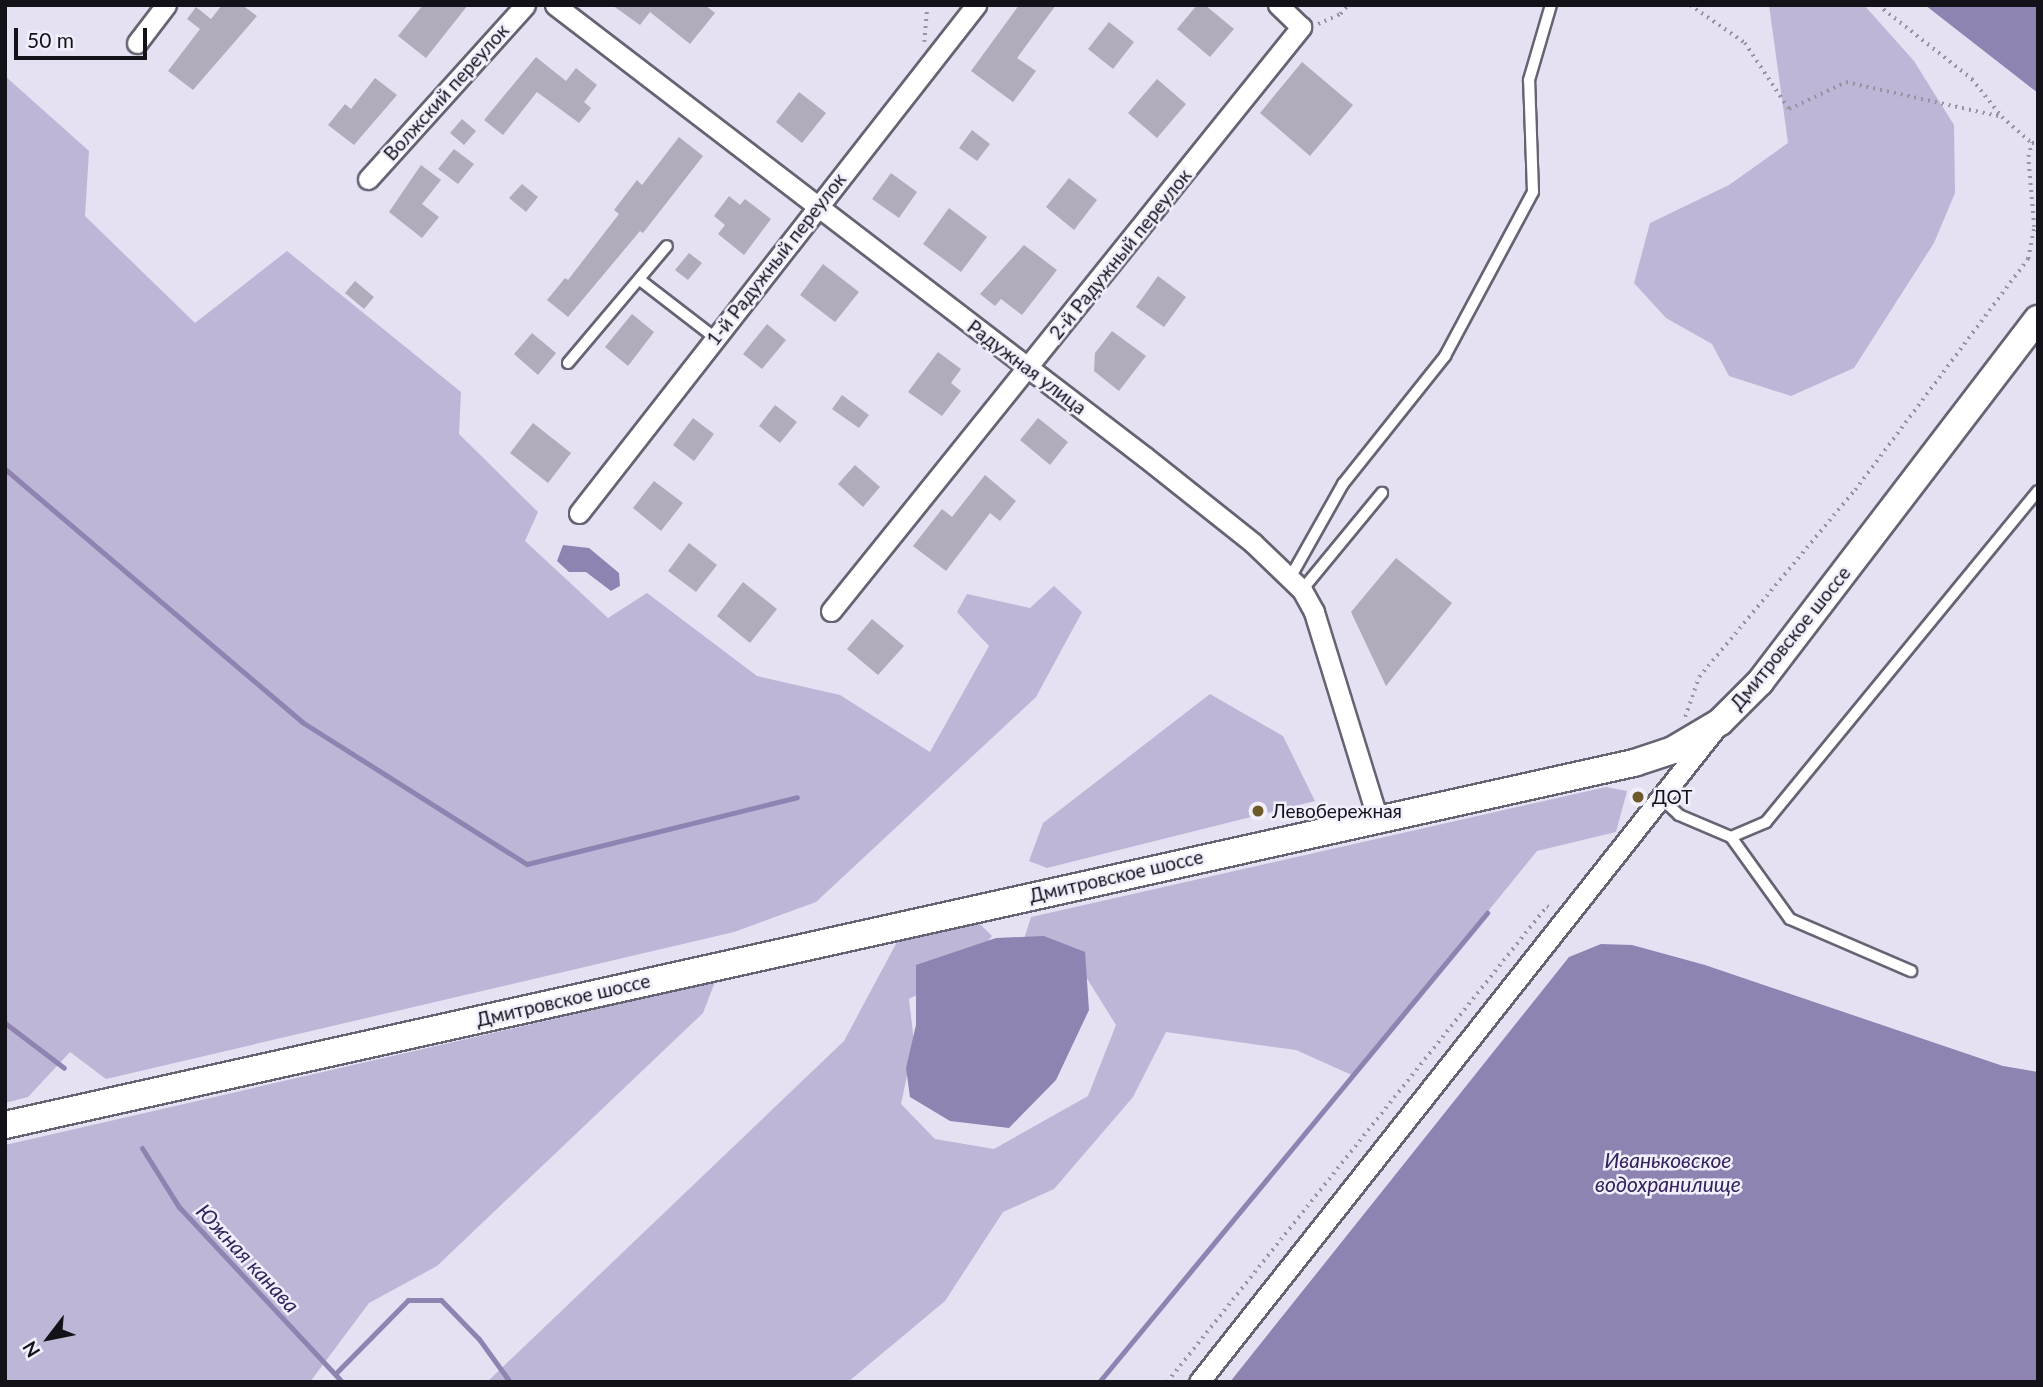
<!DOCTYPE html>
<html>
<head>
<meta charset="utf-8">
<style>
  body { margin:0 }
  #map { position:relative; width:2043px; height:1387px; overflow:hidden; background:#e5e1f3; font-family:Lato,sans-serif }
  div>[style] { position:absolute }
  .green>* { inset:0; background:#bdb6d6 }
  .water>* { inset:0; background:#8f83b2 }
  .stream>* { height:5px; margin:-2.5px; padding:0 2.5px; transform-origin:2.5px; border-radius:2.5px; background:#8f83b2 }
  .building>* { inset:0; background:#b0acbc }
  .path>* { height:3.5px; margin-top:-1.75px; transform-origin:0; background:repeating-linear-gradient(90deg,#9794a2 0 2px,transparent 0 7px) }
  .roads { filter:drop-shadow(2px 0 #666372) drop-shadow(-2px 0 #666372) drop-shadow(0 2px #666372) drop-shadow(0 -2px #666372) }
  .lane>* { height:10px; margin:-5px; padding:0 5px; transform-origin:5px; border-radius:5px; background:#fff }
  .street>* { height:19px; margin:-9.5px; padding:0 9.5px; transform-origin:9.5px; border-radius:9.5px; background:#fff }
  .secondary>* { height:26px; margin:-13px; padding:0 13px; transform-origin:13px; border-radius:13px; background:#fff }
  .dots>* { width:19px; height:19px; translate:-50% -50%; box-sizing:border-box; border:4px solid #f2effd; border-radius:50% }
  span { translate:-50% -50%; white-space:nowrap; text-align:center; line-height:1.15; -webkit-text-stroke:5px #f2effd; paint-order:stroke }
  .street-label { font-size:19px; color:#131218 }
  .poi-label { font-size:19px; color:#131218 }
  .left { translate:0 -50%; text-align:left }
  .water-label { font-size:21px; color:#35225c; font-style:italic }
  .frame { position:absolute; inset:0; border:7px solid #131218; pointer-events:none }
  .north { position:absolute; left:14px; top:1303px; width:70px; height:70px; -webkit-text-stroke:5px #f2effd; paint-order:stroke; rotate:238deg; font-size:19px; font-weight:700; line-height:28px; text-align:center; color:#131218 }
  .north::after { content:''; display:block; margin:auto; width:24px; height:32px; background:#131218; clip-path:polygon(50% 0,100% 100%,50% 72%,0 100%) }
  .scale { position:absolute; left:14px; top:28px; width:133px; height:32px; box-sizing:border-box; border:4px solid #131218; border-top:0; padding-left:9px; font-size:21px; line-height:24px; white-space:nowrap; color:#131218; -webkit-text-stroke:5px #f2effd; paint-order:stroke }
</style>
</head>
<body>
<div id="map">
  <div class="green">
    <div style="clip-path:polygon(1769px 5px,1864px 5px,1914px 61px,1954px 125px,1955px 193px,1934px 243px,1854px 368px,1791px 396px,1729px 376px,1712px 344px,1666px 318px,1634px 283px,1650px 223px,1729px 185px,1788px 143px)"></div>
    <div style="clip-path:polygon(5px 76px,89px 151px,85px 216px,195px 323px,287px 251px,461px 392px,459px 434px,538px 512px,525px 541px,608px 618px,647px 593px,757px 676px,840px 695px,930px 752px,989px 646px,957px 612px,967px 594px,1030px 608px,1054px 586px,1082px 612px,1036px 697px,816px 902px,734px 932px,106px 1079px,70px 1052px,28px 1097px,5px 1103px)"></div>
    <div style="clip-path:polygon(1210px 694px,1283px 736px,1315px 801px,1047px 868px,1029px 861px,1043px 823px)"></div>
    <div style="clip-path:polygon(1606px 787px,1627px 791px,1616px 832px,1537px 851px,1354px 1076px,1296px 1050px,1166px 1032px,1133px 1097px,1054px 1189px,1003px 1212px,945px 1301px,848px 1382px,487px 1382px,844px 1041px,898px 940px,980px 924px,992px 936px,966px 970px,909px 999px,914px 1042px,901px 1104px,935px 1139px,994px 1149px,1088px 1096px,1116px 1025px,1066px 945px,1023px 942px,1031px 917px)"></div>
    <div style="clip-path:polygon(715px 982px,703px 1013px,437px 1266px,369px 1303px,310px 1382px,5px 1382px,5px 1145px)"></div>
  </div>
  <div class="water">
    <div style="clip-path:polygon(1925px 5px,2038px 5px,2038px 93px)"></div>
    <div style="clip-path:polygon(563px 545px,589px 548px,619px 573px,620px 586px,611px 591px,586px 572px,569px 572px,557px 561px)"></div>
    <div style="clip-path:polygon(1044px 936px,1085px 952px,1089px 1010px,1056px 1080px,1009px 1128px,950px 1121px,910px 1097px,906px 1068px,916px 1025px,916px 965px,996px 938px)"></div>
    <div style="clip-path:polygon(1601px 944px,1632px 945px,1705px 965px,2003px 1066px,2038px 1072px,2038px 1382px,1230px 1382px,1569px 957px)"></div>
  </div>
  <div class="stream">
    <div style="left:5px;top:469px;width:390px;rotate:40.4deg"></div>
    <div style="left:302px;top:722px;width:266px;rotate:32.3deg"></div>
    <div style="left:527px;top:864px;width:278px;rotate:-13.9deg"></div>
    <div style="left:5px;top:1023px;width:74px;rotate:37.3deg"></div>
    <div style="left:142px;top:1148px;width:70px;rotate:57.9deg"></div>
    <div style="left:179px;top:1207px;width:239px;rotate:47deg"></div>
    <div style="left:335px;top:1374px;width:104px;rotate:-45.4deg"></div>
    <div style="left:408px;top:1300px;width:33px"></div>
    <div style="left:441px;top:1300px;width:54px;rotate:45.7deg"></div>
    <div style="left:479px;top:1339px;width:53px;rotate:54.2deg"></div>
    <div style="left:1099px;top:1382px;width:609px;rotate:-50.4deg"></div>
  </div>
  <div class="building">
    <div style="clip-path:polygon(222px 5px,242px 5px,257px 16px,193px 90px,168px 71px,200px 29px,187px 19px,196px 7px,211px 19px)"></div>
    <div style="clip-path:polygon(423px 5px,468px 5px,426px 58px,398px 36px)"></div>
    <div style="clip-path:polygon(612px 5px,705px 5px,715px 13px,690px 44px,650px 12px,640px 25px)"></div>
    <div style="clip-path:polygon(1019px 5px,1056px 5px,1017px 58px,1036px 71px,1013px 102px,971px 71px)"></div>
    <div style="clip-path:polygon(1197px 5px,1205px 5px,1234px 29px,1210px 57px,1177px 29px)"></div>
    <div style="clip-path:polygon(1109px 22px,1134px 42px,1113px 69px,1088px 49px)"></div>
    <div style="clip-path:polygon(536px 57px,566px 81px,576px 68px,597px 85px,584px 102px,591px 108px,579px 123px,537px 92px,503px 135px,484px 120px)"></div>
    <div style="clip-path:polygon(1302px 62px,1353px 105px,1310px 156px,1260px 113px)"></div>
    <div style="clip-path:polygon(375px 78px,397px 95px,354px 145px,328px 125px,345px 104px,351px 109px)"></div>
    <div style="clip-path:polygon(1157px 79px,1186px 104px,1157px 138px,1128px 113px)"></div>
    <div style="clip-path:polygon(799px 92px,826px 113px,802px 143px,776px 122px)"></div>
    <div style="clip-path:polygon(462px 119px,476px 131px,464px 145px,450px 133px)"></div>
    <div style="clip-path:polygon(972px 130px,990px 144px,977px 161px,959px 148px)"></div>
    <div style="clip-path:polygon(679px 137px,703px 156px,643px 233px,640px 231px,568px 317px,547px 300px,565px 278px,568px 280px,619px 214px,614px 210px,637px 180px,642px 185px)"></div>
    <div style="clip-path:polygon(454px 149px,474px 164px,458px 184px,438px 169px)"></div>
    <div style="clip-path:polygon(421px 165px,441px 180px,422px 204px,439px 217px,422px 238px,389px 212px)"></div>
    <div style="clip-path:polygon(891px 173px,917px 192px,899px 218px,872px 199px)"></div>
    <div style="clip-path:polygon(1069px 178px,1097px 200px,1074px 230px,1046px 207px)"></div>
    <div style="clip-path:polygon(522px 184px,538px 197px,526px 212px,509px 198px)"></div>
    <div style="clip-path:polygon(729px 196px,740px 205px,745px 199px,771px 219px,744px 255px,718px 234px,725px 225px,714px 216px)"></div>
    <div style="clip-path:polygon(949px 208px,987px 237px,961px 272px,923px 244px)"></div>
    <div style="clip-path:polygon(1024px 245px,1057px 270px,1022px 315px,1001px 299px,995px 306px,980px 294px)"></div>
    <div style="clip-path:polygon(689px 253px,702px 263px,688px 280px,675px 270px)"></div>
    <div style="clip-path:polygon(823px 264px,859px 292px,835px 322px,800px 295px)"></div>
    <div style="clip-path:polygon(1158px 276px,1186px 297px,1164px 327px,1136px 307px)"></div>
    <div style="clip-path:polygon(355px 281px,374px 297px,364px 309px,345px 293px)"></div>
    <div style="clip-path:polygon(632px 314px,654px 332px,628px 366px,605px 347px)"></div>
    <div style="clip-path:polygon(767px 324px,786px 340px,762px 369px,743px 354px)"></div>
    <div style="clip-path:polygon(1112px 331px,1146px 356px,1119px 391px,1094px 371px,1095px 353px)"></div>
    <div style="clip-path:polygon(532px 333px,556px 353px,538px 375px,514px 354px)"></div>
    <div style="clip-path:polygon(938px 352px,961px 369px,951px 383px,961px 391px,942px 416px,908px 392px)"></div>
    <div style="clip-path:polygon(842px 395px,869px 415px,859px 428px,832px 409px)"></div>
    <div style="clip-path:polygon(775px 405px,797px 422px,780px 443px,759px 426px)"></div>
    <div style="clip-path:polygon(693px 418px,714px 434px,694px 461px,673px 445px)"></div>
    <div style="clip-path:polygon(1038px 418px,1068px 442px,1050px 465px,1020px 440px)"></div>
    <div style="clip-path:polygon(533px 423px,571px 453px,548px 483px,510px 453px)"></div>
    <div style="clip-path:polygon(855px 465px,880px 487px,863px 507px,838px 484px)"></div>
    <div style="clip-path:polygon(985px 475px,1016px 501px,1000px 521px,990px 513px,946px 571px,913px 546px,942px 509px,952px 517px)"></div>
    <div style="clip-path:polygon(654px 481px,683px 503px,661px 531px,633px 508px)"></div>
    <div style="clip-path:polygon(689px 543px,717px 565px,696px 592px,668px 571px)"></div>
    <div style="clip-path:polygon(1396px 558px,1452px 603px,1386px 686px,1351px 612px)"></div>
    <div style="clip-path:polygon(743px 582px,777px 609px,750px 643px,717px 616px)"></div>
    <div style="clip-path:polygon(872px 619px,904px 646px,878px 675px,847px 649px)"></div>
  </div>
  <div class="path">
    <div style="left:1690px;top:5px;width:67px;rotate:34.6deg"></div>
    <div style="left:1745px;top:43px;width:79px;rotate:56.3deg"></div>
    <div style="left:1789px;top:109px;width:63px;rotate:-25.3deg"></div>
    <div style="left:1846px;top:82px;width:160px;rotate:12.6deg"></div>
    <div style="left:1878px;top:5px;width:120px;rotate:38.2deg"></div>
    <div style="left:1972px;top:79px;width:48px;rotate:51.7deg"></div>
    <div style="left:2002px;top:117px;width:40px;rotate:41deg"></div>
    <div style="left:1318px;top:24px;width:24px;rotate:-24deg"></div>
    <div style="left:1340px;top:14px;width:12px;rotate:-48deg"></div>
    <div style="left:924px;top:42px;width:37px;rotate:-85deg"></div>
    <div style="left:1685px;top:717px;width:42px;rotate:-70.7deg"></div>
    <div style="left:1699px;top:677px;width:244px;rotate:-50.2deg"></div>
    <div style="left:1855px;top:490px;width:289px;rotate:-53.2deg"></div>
    <div style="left:2028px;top:259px;width:33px;rotate:-79deg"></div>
    <div style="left:2034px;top:227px;width:70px;rotate:-94.9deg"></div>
    <div style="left:2028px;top:157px;width:15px;rotate:-74deg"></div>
    <div style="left:2032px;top:143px;width:6px"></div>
    <div style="left:1167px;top:1382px;width:609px;rotate:-51.4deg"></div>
    <div style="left:1547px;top:906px;width:4px;rotate:27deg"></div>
  </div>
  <div class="roads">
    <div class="lane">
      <div style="left:640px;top:280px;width:93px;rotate:37.6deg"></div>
      <div style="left:568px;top:363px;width:153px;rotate:-49.8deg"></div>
      <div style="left:1290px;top:578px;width:108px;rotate:-60.6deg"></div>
      <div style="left:1343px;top:484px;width:164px;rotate:-51.4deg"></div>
      <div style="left:1445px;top:356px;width:186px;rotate:-61.8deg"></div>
      <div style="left:1533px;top:192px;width:112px;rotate:-92deg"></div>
      <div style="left:1529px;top:80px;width:78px;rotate:-73.7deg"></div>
      <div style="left:1302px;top:590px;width:126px;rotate:-50.5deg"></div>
      <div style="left:1661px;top:798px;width:25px;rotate:43deg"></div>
      <div style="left:1679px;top:815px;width:56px;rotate:22.9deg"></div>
      <div style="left:1731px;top:837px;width:38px;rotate:-23deg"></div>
      <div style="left:1766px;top:822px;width:428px;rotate:-50.6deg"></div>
      <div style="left:1731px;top:837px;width:101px;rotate:54.3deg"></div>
      <div style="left:1790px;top:919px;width:132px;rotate:23.3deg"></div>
    </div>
    <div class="street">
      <div style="left:555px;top:5px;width:743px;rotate:37.46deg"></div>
      <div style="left:1145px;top:457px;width:138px;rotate:38.5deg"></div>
      <div style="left:1253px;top:543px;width:68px;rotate:43.8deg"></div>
      <div style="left:1302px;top:590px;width:25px;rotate:61deg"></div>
      <div style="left:1314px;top:612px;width:214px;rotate:72.9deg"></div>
      <div style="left:137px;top:43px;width:48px;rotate:-52.7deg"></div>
      <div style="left:368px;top:179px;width:234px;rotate:-47.9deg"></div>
      <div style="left:579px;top:513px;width:645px;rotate:-51.99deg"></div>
      <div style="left:831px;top:611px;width:750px;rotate:-51.17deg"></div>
      <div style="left:1301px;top:27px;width:32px;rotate:-136deg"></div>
      <div style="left:1199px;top:1382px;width:832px;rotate:-51.68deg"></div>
    </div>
    <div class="secondary">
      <div style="left:5px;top:1125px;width:1669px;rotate:-12.53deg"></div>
      <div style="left:1634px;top:763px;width:41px;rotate:-18.4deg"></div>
      <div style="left:1673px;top:750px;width:55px;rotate:-30.8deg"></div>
      <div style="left:1720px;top:722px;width:57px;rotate:-45deg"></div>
      <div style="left:1760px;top:682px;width:457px;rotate:-52.6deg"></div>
    </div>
  </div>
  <div class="dots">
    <div style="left:1638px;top:797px;background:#6e5928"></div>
    <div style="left:1258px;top:811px;background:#6e5928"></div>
  </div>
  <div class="street-label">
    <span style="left:446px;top:92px;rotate:-48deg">Волжский переулок</span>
    <span style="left:1120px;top:254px;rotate:-51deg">2-й Радужный переулок</span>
    <span style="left:776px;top:259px;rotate:-52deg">1-й Радужный переулок</span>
    <span style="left:1027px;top:367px;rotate:37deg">Радужная улица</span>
    <span style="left:1790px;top:638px;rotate:-51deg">Дмитровское шоссе</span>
    <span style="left:1116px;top:876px;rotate:-13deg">Дмитровское шоссе</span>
    <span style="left:563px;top:1000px;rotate:-13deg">Дмитровское шоссе</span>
  </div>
  <div class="poi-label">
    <span class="left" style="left:1652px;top:797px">ДОТ</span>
    <span class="left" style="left:1272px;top:811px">Левобережная</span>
  </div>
  <div class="water-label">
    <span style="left:1668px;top:1172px">Иваньковское<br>водохранилище</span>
    <span style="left:248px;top:1258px;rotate:47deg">Южная канава</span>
  </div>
  <div class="frame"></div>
  <div class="north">N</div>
  <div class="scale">50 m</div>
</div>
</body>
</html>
